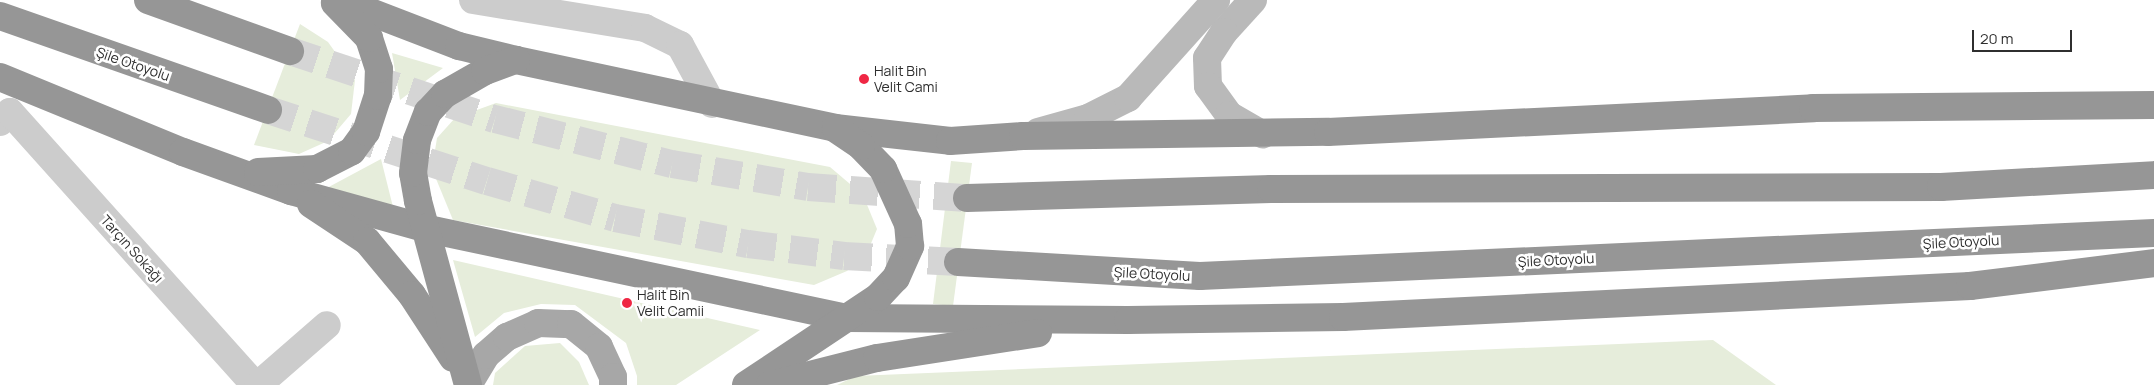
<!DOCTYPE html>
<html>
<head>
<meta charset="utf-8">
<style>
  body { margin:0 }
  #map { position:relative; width:2154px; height:385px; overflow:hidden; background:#fff; font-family:Manrope,sans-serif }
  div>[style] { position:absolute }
  .green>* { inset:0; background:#e6eddb }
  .highway-tunnel>* { height:28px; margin-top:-14px; transform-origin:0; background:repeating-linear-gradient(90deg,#d5d5d5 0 28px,transparent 0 42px) }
  .street>* { height:28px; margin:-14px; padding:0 14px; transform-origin:14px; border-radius:14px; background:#ccc }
  .secondary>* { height:28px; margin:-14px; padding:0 14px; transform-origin:14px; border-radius:14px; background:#b9b9b9 }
  .primary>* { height:28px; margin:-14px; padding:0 14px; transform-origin:14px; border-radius:14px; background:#a7a7a7 }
  .highway>* { height:28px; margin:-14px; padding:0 14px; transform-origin:14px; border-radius:14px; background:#969696 }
  .dots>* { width:14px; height:14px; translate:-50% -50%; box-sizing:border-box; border:2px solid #fff; border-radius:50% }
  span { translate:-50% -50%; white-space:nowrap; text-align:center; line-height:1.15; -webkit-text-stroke:5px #fff; paint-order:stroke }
  .street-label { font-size:14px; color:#2f2f2f }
  .poi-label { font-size:14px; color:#2f2f2f }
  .left { translate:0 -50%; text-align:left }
  .scale { position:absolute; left:1972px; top:30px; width:100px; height:22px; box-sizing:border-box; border:2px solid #2f2f2f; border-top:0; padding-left:6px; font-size:15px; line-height:18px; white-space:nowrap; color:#2f2f2f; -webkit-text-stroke:4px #fff; paint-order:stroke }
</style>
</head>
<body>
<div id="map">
  <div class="green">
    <div style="clip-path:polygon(300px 24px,328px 42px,355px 80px,351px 114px,328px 141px,299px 154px,254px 145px)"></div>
    <div style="clip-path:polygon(392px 53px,443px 68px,400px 100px)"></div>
    <div style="clip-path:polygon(496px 103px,830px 167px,863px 195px,877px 229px,867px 253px,847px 271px,814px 285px,453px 220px,432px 169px,437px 138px,455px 118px)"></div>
    <div style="clip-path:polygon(381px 159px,394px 211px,325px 189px)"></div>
    <div style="clip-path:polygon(951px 161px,972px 163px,953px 306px,933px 304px)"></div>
    <div style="clip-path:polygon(453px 260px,760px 330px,676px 385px,637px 385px,637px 376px,626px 343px,575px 305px,541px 304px,504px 313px,475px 337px)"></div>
    <div style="clip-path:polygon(1713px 340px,1776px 385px,837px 385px,856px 376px)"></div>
    <div style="clip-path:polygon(560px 343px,579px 362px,589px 385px,493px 385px,495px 373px,525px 346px)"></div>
  </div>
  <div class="highway-tunnel">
    <div style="left:290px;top:51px;width:216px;rotate:18.4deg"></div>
    <div style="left:495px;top:119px;width:183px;rotate:14.3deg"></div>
    <div style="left:672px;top:164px;width:138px;rotate:9.6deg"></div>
    <div style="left:808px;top:187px;width:159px;rotate:4deg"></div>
    <div style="left:268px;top:110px;width:230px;rotate:18deg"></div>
    <div style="left:487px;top:181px;width:133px;rotate:16.1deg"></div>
    <div style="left:615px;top:218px;width:136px;rotate:11.1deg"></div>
    <div style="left:748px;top:244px;width:97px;rotate:7.1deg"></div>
    <div style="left:844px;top:256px;width:114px;rotate:3deg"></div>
  </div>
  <div class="street">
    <div style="left:473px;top:0;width:174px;rotate:9.2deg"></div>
    <div style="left:645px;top:28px;width:39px;rotate:26deg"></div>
    <div style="left:680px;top:45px;width:67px;rotate:61.5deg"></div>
    <div style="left:0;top:122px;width:14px;rotate:-45deg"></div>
    <div style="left:10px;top:112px;width:367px;rotate:48.1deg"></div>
    <div style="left:258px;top:385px;width:91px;rotate:-41deg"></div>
  </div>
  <div class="secondary">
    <div style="left:1253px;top:0;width:43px;rotate:132.2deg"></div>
    <div style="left:1224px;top:32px;width:31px;rotate:123deg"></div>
    <div style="left:1207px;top:58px;width:28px;rotate:88deg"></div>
    <div style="left:1208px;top:86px;width:36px;rotate:54deg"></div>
    <div style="left:1229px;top:115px;width:39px;rotate:30deg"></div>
    <div style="left:1038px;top:132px;width:52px;rotate:-15.6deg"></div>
    <div style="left:1088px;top:118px;width:45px;rotate:-26.6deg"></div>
    <div style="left:1128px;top:98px;width:132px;rotate:-48.1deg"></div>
  </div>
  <div class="primary">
    <div style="left:468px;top:385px;width:35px;rotate:-59deg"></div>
    <div style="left:486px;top:355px;width:28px;rotate:-41deg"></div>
    <div style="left:507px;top:337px;width:34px;rotate:-24deg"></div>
    <div style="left:538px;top:323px;width:33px;rotate:2deg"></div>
    <div style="left:571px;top:324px;width:36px;rotate:39deg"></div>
    <div style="left:599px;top:347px;width:33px;rotate:65deg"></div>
    <div style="left:613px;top:377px;width:8px;rotate:90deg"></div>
  </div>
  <div class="highway">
    <div style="left:148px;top:0;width:151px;rotate:19.8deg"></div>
    <div style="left:339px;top:0;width:129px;rotate:21deg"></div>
    <div style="left:459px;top:46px;width:59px;rotate:13.8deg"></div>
    <div style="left:516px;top:60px;width:326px;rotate:12deg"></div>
    <div style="left:835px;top:128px;width:116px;rotate:6.4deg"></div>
    <div style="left:950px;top:141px;width:73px;rotate:-3.9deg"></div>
    <div style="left:1023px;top:136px;width:305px;rotate:-0.8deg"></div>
    <div style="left:1328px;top:132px;width:486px;rotate:-2.8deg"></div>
    <div style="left:1813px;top:108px;width:341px;rotate:-0.5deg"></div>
    <div style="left:0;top:16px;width:284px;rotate:19.3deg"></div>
    <div style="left:0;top:77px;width:198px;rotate:22.3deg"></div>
    <div style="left:183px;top:152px;width:115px;rotate:19.9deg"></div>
    <div style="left:291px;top:191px;width:142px;rotate:15.5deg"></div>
    <div style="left:428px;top:229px;width:428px;rotate:12deg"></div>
    <div style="left:847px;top:318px;width:281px;rotate:0.4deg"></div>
    <div style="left:1128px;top:320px;width:215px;rotate:-0.8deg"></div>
    <div style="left:1343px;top:317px;width:628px;rotate:-2.83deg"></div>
    <div style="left:1970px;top:286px;width:185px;rotate:-7.1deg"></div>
    <div style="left:258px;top:172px;width:59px;rotate:-2.9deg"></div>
    <div style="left:317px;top:169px;width:39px;rotate:-27deg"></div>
    <div style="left:352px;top:151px;width:24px;rotate:-54deg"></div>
    <div style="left:366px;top:132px;width:38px;rotate:-72deg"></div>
    <div style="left:378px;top:96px;width:27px;rotate:-88deg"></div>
    <div style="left:379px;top:69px;width:33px;rotate:-108deg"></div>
    <div style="left:369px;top:38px;width:49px;rotate:-134.2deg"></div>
    <div style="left:967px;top:198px;width:304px;rotate:-1.7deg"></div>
    <div style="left:1271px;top:189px;width:670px;rotate:-0.17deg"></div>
    <div style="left:1941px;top:187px;width:213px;rotate:-3.2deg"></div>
    <div style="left:311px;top:204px;width:67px;rotate:33.5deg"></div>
    <div style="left:367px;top:241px;width:70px;rotate:50.2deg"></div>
    <div style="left:412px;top:295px;width:75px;rotate:56.9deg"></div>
    <div style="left:958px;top:262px;width:242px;rotate:3.3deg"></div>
    <div style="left:1200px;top:276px;width:955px;rotate:-2.58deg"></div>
    <div style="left:468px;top:385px;width:191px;rotate:-105.2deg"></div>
    <div style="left:418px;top:201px;width:28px;rotate:-100deg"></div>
    <div style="left:413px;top:173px;width:33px;rotate:-83deg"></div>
    <div style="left:417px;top:140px;width:30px;rotate:-69deg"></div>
    <div style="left:428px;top:112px;width:25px;rotate:-47deg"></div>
    <div style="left:445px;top:94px;width:46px;rotate:-29.9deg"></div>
    <div style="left:485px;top:71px;width:33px;rotate:-20deg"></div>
    <div style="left:746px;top:385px;width:159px;rotate:-33.7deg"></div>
    <div style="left:878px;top:297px;width:26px;rotate:-47deg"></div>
    <div style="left:896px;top:278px;width:35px;rotate:-66deg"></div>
    <div style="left:910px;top:246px;width:22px;rotate:-95deg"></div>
    <div style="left:908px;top:224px;width:60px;rotate:-114.4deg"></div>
    <div style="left:883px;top:169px;width:32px;rotate:-134deg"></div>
    <div style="left:861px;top:146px;width:30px;rotate:-146deg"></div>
    <div style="left:770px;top:385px;width:110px;rotate:-14.2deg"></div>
    <div style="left:877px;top:358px;width:163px;rotate:-8.8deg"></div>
  </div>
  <div class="dots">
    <div style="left:864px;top:79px;background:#ef2744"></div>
    <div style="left:627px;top:303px;background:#ef2744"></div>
  </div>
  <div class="street-label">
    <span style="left:133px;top:64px;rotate:19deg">Şile Otoyolu</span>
    <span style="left:1961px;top:242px;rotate:-3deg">Şile Otoyolu</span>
    <span style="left:132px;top:249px;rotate:48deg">Tarçın Sokağı</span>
    <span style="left:1556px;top:260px;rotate:-3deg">Şile Otoyolu</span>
    <span style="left:1152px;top:274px;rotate:3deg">Şile Otoyolu</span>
  </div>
  <div class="poi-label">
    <span class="left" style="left:874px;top:79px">Halit Bin<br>Velit Cami</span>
    <span class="left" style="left:637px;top:303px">Halit Bin<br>Velit Camii</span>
  </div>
  <div class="scale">20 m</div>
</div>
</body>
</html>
